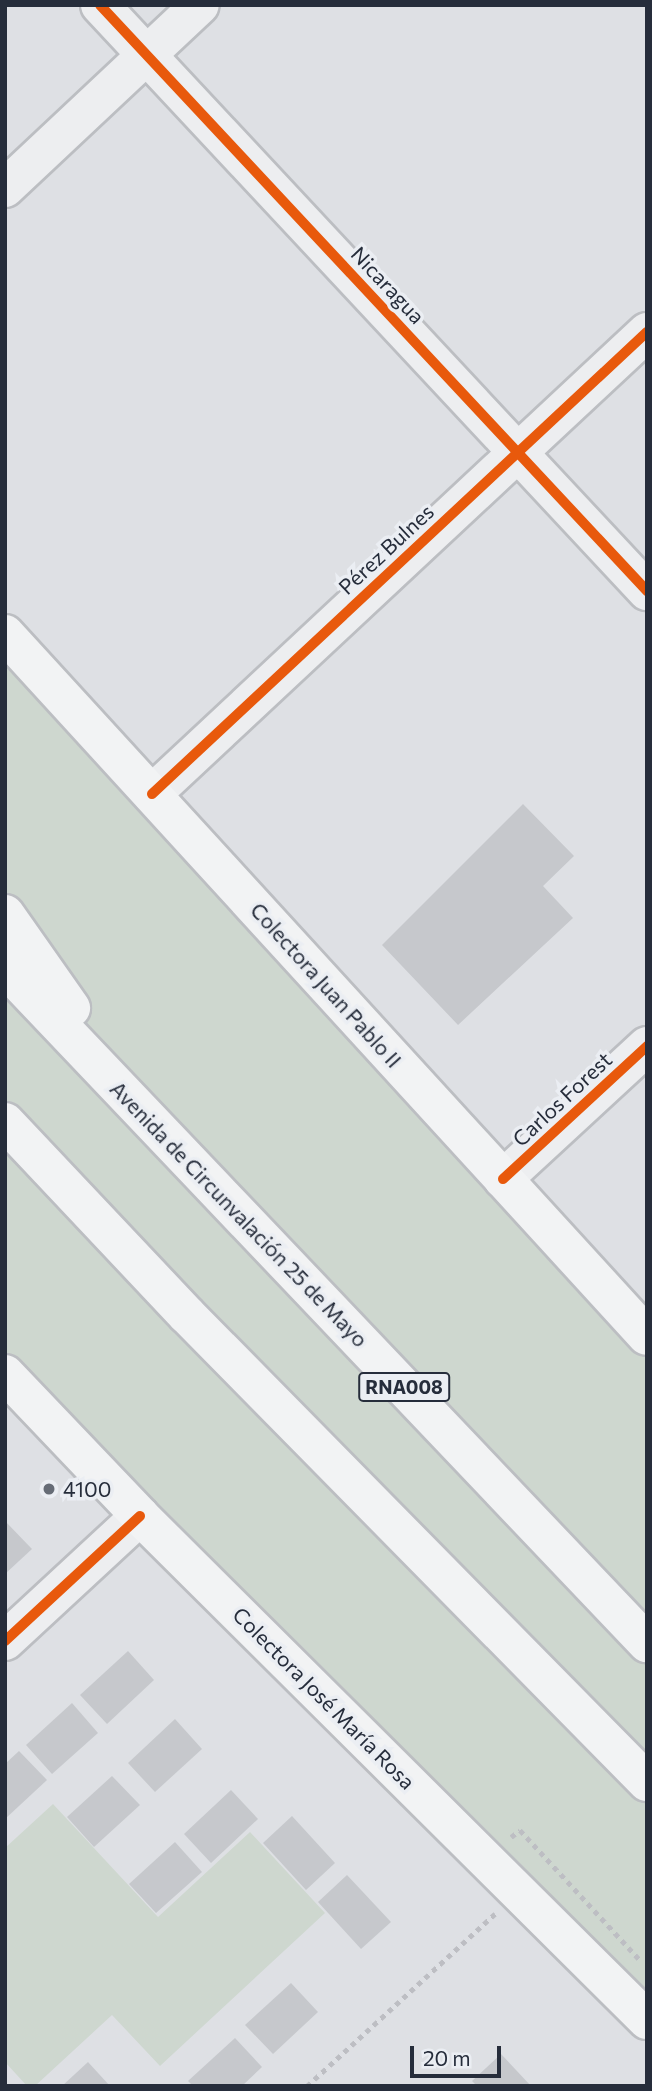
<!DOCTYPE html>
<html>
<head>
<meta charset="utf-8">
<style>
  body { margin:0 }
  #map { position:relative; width:652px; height:2091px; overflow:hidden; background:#dee0e4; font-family:Commissioner,sans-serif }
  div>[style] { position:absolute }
  .green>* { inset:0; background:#ced7cf }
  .building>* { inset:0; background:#c6c8cc }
  .path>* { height:4.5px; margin-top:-2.25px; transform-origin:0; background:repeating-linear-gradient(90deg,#bdbec3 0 5px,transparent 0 10px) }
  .roads { filter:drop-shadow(2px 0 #bcbec2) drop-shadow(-2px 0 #bcbec2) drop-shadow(0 2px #bcbec2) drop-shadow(0 -2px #bcbec2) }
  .minor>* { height:38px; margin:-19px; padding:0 19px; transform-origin:19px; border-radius:19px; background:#edeef0 }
  .major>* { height:38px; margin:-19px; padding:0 19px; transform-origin:19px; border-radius:19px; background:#f2f3f4 }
  .highway>* { height:38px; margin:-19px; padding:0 19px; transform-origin:19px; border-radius:19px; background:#f2f3f4 }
  .cycleway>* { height:10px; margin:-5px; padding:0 5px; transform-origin:5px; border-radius:5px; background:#e8590c }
  .dots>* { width:19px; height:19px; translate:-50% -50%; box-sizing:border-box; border:4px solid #ebeef3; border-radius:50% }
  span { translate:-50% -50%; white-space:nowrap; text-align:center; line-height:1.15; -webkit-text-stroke:7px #ebeef3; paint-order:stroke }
  .shield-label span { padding:2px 5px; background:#ebeef3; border:2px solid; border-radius:5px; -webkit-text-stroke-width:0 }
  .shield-label { font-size:19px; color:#262d3b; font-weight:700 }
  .street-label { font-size:21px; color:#262d3b }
  .poi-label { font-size:21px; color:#262d3b }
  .left { translate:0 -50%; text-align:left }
  .frame { position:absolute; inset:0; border:7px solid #262d3b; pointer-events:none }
  .scale { position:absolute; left:410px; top:2046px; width:91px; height:32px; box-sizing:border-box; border:4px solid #262d3b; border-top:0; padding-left:9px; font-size:21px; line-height:24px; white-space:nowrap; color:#262d3b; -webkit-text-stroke:5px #ebeef3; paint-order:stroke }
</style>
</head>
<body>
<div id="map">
  <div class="green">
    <div style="clip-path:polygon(5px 634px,647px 1336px,647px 2020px,5px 1374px)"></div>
    <div style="clip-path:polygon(53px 1804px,158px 1917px,250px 1832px,325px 1913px,160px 2066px,112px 2015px,35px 2086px,27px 2086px,5px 2062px,5px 1848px)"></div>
  </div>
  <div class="building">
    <div style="clip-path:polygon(523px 804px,574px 856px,543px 886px,573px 918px,458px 1025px,382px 945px)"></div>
    <div style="clip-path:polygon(5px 1521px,32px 1549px,5px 1574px)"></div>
    <div style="clip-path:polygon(128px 1651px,154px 1680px,107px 1724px,80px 1695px)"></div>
    <div style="clip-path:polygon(72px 1703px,98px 1733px,52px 1774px,26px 1745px)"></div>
    <div style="clip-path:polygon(175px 1719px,202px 1749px,155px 1792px,128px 1763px)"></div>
    <div style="clip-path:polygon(19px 1751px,47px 1780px,5px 1819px,5px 1764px)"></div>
    <div style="clip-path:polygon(112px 1776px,140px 1805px,94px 1847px,67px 1817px)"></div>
    <div style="clip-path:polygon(231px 1790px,258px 1819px,211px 1863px,184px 1834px)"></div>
    <div style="clip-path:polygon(292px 1816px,335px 1863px,306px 1890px,263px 1843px)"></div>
    <div style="clip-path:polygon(175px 1842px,202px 1872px,156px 1913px,129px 1884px)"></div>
    <div style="clip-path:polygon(347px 1875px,391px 1922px,361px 1949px,318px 1902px)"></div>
    <div style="clip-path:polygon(291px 1983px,318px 2012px,273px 2054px,245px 2025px)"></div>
    <div style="clip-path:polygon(235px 2038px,262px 2067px,242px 2086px,193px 2086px,188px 2081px)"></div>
    <div style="clip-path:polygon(501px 2054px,531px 2086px,477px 2086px,472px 2081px)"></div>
    <div style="clip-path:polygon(88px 2062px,110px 2086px,62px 2086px)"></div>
  </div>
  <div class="path">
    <div style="left:511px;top:1837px;width:11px;rotate:-38deg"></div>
    <div style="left:520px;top:1830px;width:176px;rotate:47.3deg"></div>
    <div style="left:307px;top:2086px;width:255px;rotate:-42.5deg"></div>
  </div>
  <div class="roads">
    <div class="minor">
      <div style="left:100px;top:5px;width:802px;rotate:46.97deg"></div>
      <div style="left:5px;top:188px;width:267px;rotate:-43.2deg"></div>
      <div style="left:152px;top:794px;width:677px;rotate:-43.03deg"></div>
      <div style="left:503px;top:1179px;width:196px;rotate:-42.7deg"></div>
      <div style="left:5px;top:1641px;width:184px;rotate:-42.8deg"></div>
    </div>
    <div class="major">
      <div style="left:5px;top:634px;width:951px;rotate:47.56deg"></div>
      <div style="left:5px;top:1374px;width:196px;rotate:46.4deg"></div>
      <div style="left:140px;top:1516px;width:715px;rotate:44.83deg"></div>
    </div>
    <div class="highway">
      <div style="left:5px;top:914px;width:115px;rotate:54.9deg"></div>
      <div style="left:5px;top:968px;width:932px;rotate:46.44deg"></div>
      <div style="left:5px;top:1122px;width:265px;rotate:46.7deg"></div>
      <div style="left:187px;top:1315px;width:656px;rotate:45.43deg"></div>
    </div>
  </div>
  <div class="cycleway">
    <div style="left:100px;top:5px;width:802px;rotate:46.97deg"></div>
    <div style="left:152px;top:794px;width:677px;rotate:-43.03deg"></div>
    <div style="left:503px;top:1179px;width:196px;rotate:-42.7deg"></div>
    <div style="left:5px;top:1641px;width:184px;rotate:-42.8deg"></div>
  </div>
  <div class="dots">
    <div style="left:49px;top:1489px;background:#666c76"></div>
  </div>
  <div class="shield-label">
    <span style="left:404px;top:1387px">RNA008</span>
  </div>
  <div class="street-label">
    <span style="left:388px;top:285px;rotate:47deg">Nicaragua</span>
    <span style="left:386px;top:549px;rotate:-43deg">Pérez Bulnes</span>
    <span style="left:326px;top:985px;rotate:48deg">Colectora Juan Pablo II</span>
    <span style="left:562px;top:1099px;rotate:-43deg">Carlos Forest</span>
    <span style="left:239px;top:1214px;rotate:46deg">Avenida de Circunvalación 25 de Mayo</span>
    <span style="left:324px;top:1698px;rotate:45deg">Colectora José María Rosa</span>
  </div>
  <div class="poi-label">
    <span class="left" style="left:63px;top:1489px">4100</span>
  </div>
  <div class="frame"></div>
  <div class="scale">20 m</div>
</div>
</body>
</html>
